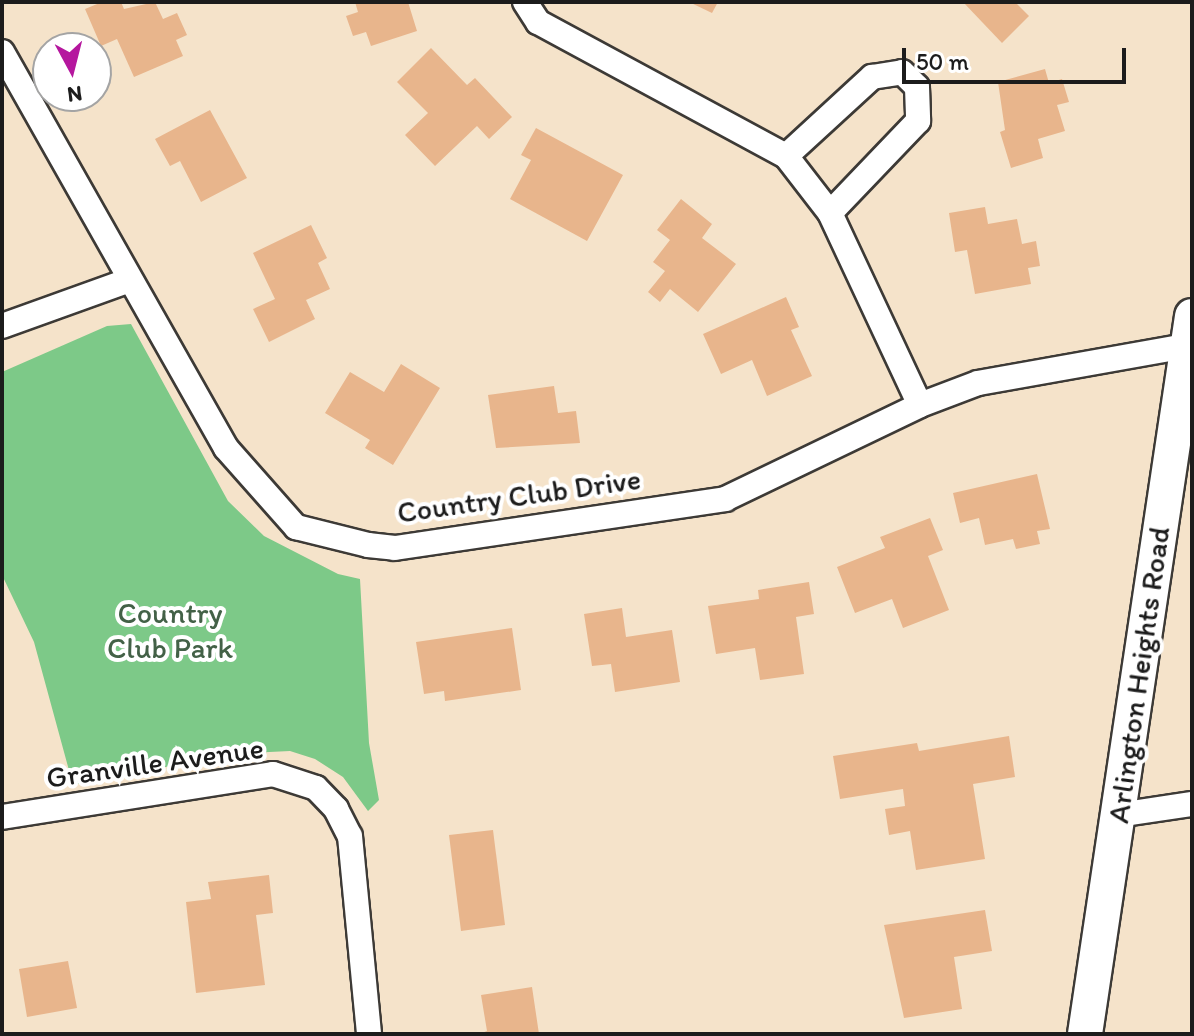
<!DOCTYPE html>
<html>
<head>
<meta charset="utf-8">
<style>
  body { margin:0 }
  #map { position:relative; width:1194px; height:1036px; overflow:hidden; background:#f5e3ca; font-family:Itim,sans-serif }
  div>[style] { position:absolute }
  .green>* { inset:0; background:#7dc988 }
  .building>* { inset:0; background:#e8b58c }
  .roads { filter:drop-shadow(2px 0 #3d3a36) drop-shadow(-2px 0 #3d3a36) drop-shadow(0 2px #3d3a36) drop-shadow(0 -2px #3d3a36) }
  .street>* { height:24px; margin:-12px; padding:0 12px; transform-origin:12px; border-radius:12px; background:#fff }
  .secondary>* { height:34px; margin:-17px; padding:0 17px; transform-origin:17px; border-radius:17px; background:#fff }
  span { translate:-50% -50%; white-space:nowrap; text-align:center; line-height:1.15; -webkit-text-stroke:8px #fff; paint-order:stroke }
  .street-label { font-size:30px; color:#1c1c1c }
  .park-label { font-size:30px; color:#436147 }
  .frame { position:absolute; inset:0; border:4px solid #1c1c1c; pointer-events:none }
  .north { position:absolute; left:32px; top:32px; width:80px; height:80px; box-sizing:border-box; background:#fff; border:2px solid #a4a4a4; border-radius:50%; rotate:173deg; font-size:22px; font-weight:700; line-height:32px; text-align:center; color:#1c1c1c }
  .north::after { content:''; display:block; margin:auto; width:28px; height:36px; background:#b5179e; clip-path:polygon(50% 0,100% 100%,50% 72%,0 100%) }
  .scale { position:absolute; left:902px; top:48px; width:224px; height:36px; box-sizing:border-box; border:4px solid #1c1c1c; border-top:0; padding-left:10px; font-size:24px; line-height:28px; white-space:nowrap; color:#1c1c1c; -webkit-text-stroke:6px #fff; paint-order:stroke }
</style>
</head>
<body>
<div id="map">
  <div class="green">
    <div style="clip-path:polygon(131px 324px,228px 501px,264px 536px,338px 574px,360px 579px,369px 743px,379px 800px,368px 811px,343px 777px,315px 759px,290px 751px,232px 754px,73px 785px,34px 642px,2px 575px,2px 372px,107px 326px)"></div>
  </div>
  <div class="building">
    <div style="clip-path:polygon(102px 2px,121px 2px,124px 9px,155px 2px,163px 19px,177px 13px,187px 35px,176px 40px,183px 56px,134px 77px,117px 39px,101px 46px,85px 9px)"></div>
    <div style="clip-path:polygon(355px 2px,408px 2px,417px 31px,371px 46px,366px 32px,353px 36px,346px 16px,358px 12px)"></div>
    <div style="clip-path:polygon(689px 2px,718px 2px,712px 13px)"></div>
    <div style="clip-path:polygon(963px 2px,1015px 2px,1029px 16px,1002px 43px)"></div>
    <div style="clip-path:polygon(431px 48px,467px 85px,475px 78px,512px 117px,489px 139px,477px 126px,435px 166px,405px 135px,428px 113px,397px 82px)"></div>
    <div style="clip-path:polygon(1045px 69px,1049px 83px,1062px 79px,1069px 102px,1057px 105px,1065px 131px,1038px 139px,1043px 158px,1011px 168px,1000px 132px,1005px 130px,998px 82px)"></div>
    <div style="clip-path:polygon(210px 110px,247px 178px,201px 202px,180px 161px,170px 166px,155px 139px)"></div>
    <div style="clip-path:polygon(536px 128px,623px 175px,587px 241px,510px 199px,531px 160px,521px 155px)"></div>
    <div style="clip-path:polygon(681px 199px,712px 224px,702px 238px,736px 264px,698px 312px,670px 289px,660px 302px,648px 292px,665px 271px,653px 262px,670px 240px,657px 230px)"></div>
    <div style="clip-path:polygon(985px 207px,988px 224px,1017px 219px,1022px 244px,1036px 241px,1040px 266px,1028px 268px,1031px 284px,975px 294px,967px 250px,955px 252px,949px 213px)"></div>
    <div style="clip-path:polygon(311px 225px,327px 258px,318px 263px,330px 289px,306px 300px,315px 319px,269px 342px,253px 309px,275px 299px,253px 253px)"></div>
    <div style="clip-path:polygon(786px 297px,799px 327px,791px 330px,812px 376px,767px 396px,752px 360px,721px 374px,703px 334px)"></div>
    <div style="clip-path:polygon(401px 364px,440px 388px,393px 465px,365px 448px,370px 440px,325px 413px,350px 372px,384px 392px)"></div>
    <div style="clip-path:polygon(554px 386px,558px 413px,576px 411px,580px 443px,496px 448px,488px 395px)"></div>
    <div style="clip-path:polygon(1037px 474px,1050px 529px,1037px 531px,1040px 544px,1016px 549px,1013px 539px,985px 545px,979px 518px,960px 523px,953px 493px)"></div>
    <div style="clip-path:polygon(930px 518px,943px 550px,928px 556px,949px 610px,903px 628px,892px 599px,855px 613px,837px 567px,885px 548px,880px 537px)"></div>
    <div style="clip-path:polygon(809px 582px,814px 614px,796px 617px,804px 674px,760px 680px,755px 648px,716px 654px,708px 606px,759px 599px,758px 590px)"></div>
    <div style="clip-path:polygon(622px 608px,626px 637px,672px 630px,680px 682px,615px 692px,611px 664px,592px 666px,584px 614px)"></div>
    <div style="clip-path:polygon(512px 628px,521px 690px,445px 701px,444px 691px,424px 694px,416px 642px)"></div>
    <div style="clip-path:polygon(1009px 736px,1015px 777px,973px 784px,985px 859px,916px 870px,910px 831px,889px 835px,885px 809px,905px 806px,903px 789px,840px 799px,833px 756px,917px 743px,919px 751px)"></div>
    <div style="clip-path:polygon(493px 830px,505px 925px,461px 931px,449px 835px)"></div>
    <div style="clip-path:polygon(269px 875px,273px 913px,256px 915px,265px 985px,196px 993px,186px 902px,211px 899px,208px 882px)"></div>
    <div style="clip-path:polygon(985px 910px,992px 951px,954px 957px,962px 1009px,904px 1018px,884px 925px)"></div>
    <div style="clip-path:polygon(68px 961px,77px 1008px,27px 1017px,19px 969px)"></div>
    <div style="clip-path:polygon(532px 987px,539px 1034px,479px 1034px,487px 1031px,481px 995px)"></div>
  </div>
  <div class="roads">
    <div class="street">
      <div style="left:525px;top:2px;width:24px;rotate:57deg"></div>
      <div style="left:538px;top:22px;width:282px;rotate:28.4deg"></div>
      <div style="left:786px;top:156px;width:72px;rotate:52.3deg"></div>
      <div style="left:830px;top:213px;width:212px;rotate:64.9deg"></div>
      <div style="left:2px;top:52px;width:455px;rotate:60.5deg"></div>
      <div style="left:226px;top:448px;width:106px;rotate:48.5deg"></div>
      <div style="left:296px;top:527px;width:74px;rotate:14deg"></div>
      <div style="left:368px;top:545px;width:27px;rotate:6deg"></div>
      <div style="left:395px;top:548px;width:334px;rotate:-8.4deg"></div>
      <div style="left:725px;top:499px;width:216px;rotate:-25.7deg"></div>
      <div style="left:920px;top:405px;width:62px;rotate:-20.8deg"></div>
      <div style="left:978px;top:383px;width:217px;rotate:-10.1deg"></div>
      <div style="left:786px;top:156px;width:117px;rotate:-42.6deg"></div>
      <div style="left:872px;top:77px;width:30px;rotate:-9deg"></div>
      <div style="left:902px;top:72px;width:21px;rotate:45deg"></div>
      <div style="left:917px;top:87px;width:34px;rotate:88deg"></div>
      <div style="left:918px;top:121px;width:127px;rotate:133.7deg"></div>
      <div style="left:2px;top:326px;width:133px;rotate:-19.8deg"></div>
      <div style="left:1118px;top:815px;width:75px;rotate:-8.5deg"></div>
      <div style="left:2px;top:817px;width:274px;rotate:-9deg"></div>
      <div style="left:273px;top:774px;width:45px;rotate:18deg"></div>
      <div style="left:316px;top:788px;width:29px;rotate:46deg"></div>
      <div style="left:336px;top:809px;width:30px;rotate:63deg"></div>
      <div style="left:350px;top:836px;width:199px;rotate:84.5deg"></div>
    </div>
    <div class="secondary">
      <div style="left:1085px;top:1034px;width:726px;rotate:-81.52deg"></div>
    </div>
  </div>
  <div class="street-label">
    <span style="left:519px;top:496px;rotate:-8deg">Country Club Drive</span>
    <span style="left:1139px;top:675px;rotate:-82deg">Arlington Heights Road</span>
    <span style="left:155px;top:763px;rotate:-8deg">Granville Avenue</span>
  </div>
  <div class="park-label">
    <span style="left:170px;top:630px">Country<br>Club Park</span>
  </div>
  <div class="frame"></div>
  <div class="north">N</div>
  <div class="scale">50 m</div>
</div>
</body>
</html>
